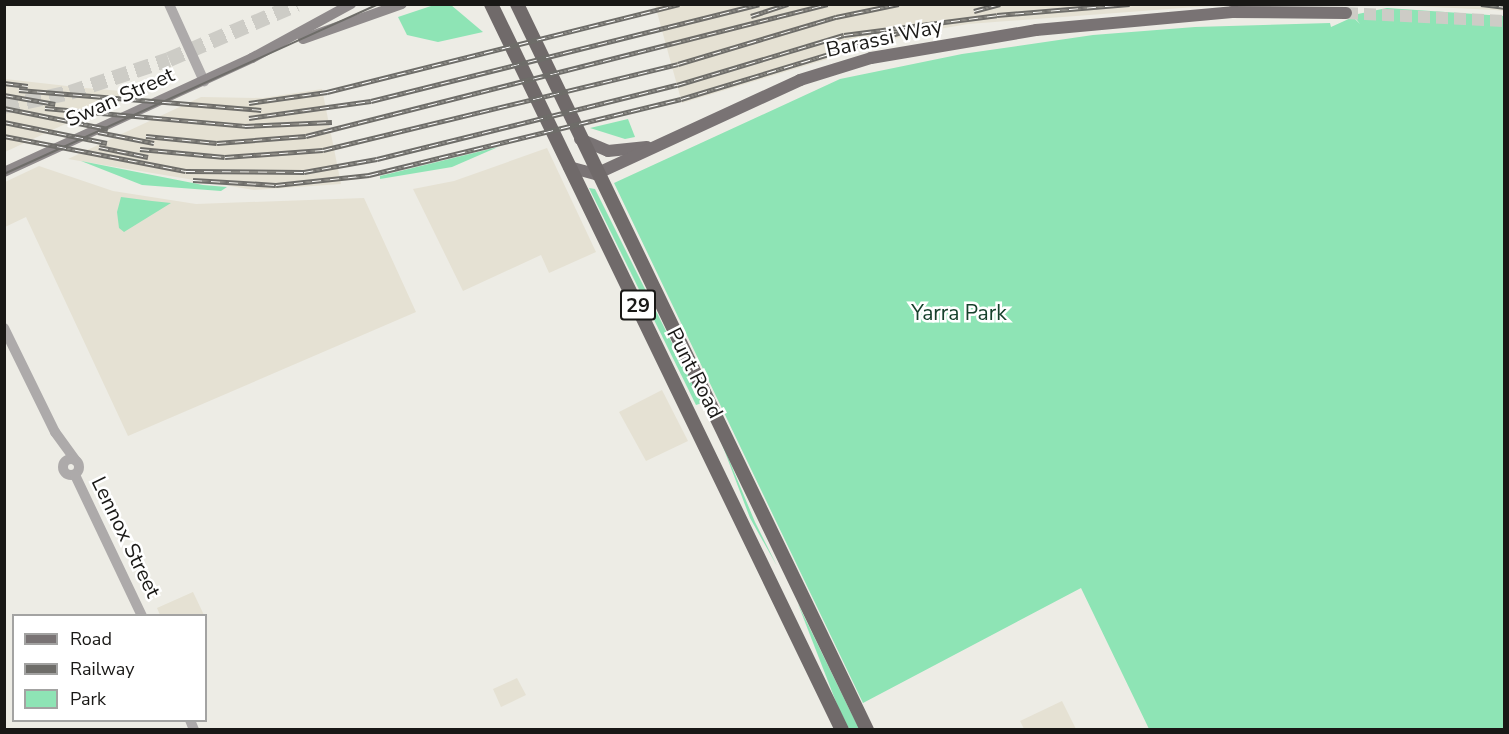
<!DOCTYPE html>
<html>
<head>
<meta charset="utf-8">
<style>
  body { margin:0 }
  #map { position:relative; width:1509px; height:734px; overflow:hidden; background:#edece5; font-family:"Nunito Sans",sans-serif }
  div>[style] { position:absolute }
  .built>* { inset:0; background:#e5e1d3 }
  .green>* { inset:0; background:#8ee4b5 }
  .primary-tunnel>* { height:12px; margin-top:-6px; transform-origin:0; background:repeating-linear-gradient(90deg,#cdccc6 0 12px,transparent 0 18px) }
  .motorway-tunnel>* { height:15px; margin-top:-7.5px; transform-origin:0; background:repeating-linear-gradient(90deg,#cdccc6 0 15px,transparent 0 23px) }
  .tertiary>* { height:10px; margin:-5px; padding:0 5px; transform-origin:5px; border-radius:5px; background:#adaaaa }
  .tertiary>.ring { margin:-5px; padding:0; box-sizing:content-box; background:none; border:10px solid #adaaaa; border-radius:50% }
  .secondary>* { height:10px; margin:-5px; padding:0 5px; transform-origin:5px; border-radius:5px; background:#8f8a8b }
  .primary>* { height:12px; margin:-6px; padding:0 6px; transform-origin:6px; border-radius:6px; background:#797374 }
  .trunk>* { height:14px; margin:-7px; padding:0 7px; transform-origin:7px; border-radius:7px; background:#706a6a }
  .tram>* { height:1.5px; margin:-0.75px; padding:0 0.75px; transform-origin:0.75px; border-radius:0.75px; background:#6e6d69 }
  .rail>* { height:5px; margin-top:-2.5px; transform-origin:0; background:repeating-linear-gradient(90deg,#fff 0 9px,#6e6d69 0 18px); box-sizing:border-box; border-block:2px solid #6e6d69 }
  span { translate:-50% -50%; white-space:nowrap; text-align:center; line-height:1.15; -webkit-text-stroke:5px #fff; paint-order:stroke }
  .shield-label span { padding:2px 4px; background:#fff; border:2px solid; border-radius:4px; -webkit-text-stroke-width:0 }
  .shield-label { font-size:20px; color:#191816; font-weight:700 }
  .street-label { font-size:21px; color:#191816 }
  .park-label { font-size:21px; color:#16412c }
  .frame { position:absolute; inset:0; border:6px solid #191816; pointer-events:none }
  .legend { position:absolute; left:12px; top:614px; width:195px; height:108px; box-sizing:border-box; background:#fff; border:2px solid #a3a3a2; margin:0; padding:8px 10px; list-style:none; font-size:18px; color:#191816 }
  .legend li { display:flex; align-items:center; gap:12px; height:30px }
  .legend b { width:30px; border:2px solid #a3a3a2 }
</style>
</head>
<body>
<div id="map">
  <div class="built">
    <div style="clip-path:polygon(655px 5px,655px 4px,1222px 5px,968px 24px,910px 34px,682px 103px)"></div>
    <div style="clip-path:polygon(1392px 5px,1504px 5px,1504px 11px,1495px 10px)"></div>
    <div style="clip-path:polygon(5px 79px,85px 88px,134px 92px,5px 152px)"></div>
    <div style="clip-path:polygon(322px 89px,341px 184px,254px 190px,68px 159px,201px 97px,263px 98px)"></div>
    <div style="clip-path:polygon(547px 148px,596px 252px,549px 273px,541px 255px,463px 291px,413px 189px,454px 181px)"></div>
    <div style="clip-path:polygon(39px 166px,113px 191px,196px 204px,364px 198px,416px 312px,128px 436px,26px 217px,5px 227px,5px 182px)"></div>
    <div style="clip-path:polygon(662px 390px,688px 441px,646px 461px,619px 412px)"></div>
    <div style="clip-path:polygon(193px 592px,204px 615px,160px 615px,157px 608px)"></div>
    <div style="clip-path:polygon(517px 678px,526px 695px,501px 707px,493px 689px)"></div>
    <div style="clip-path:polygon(1062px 701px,1076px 729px,1024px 729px,1020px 721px)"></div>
  </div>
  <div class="green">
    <div style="clip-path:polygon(434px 5px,451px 5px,483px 32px,438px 42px,407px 35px,398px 17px)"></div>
    <div style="clip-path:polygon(1387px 8px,1504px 16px,1504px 729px,1149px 729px,1081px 588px,863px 703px,614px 183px,840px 79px,962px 54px,1093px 35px,1195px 27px,1330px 23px,1331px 27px,1353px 17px,1360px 24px,1353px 15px)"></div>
    <div style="clip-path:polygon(628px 119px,635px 137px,625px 139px,590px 128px)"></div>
    <div style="clip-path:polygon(498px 147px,452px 167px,380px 179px,380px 176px)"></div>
    <div style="clip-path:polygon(81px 161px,203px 185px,227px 187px,221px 191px,142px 185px)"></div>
    <div style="clip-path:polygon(589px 188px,595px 189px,702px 403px,696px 405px)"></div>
    <div style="clip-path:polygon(121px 197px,152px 201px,171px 203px,124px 232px,119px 228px,117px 212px)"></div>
    <div style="clip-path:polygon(717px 431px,755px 522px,777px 566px,750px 518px)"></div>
    <div style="clip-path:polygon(798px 604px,859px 729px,849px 729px,838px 707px)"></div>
  </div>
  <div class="primary-tunnel">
    <div style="left:1346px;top:13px;width:158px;rotate:2.9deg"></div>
  </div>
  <div class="motorway-tunnel">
    <div style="left:4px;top:106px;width:67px;rotate:-12deg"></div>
    <div style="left:70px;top:92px;width:104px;rotate:-18.4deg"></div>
    <div style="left:169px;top:59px;width:139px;rotate:-23.3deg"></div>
  </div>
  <div class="tertiary">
    <div style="left:169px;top:4px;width:85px;rotate:65.6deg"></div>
    <div style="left:4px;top:328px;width:116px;rotate:63.9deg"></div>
    <div style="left:55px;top:432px;width:36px;rotate:54deg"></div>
    <div class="ring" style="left:63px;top:459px;width:6px;height:6px"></div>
    <div style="left:75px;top:475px;width:156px;rotate:64.6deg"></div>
    <div style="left:190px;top:720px;width:11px;rotate:68deg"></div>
  </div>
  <div class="secondary">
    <div style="left:303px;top:39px;width:105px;rotate:-19.5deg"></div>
    <div style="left:4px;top:172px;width:273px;rotate:-24.7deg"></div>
    <div style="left:252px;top:58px;width:113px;rotate:-28.6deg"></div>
  </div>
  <div class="primary">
    <div style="left:580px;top:139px;width:30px;rotate:23deg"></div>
    <div style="left:608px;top:151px;width:39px;rotate:-6deg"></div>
    <div style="left:569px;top:167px;width:28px;rotate:15deg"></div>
    <div style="left:596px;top:174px;width:225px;rotate:-24.7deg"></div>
    <div style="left:800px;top:80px;width:74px;rotate:-17.2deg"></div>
    <div style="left:871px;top:58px;width:167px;rotate:-9.6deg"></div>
    <div style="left:1036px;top:30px;width:197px;rotate:-5.2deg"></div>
    <div style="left:1232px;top:12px;width:114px;rotate:0.5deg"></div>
  </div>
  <div class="trunk">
    <div style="left:491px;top:4px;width:806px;rotate:64.2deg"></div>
    <div style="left:517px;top:4px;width:806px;rotate:64.26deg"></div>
  </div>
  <div class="tram">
    <div style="left:4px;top:174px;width:411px;rotate:-24.4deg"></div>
  </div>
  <div class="rail">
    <div style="left:1481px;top:4px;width:23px;rotate:7deg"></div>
    <div style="left:974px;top:11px;width:27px;rotate:-15deg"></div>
    <div style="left:751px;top:16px;width:39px;rotate:-18deg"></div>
    <div style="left:4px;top:83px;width:24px;rotate:7deg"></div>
    <div style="left:19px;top:90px;width:243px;rotate:4.7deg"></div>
    <div style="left:4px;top:95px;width:52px;rotate:10deg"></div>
    <div style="left:249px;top:103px;width:79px;rotate:-8deg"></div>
    <div style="left:327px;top:92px;width:363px;rotate:-14deg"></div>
    <div style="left:4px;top:108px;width:106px;rotate:11.4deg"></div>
    <div style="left:45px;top:108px;width:201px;rotate:5.1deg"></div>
    <div style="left:245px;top:126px;width:87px;rotate:-2.6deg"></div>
    <div style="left:249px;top:118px;width:123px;rotate:-7.9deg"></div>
    <div style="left:371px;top:101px;width:400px;rotate:-14deg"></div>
    <div style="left:4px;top:122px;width:105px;rotate:11.5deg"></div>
    <div style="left:98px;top:132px;width:57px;rotate:11.1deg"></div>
    <div style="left:4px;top:136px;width:185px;rotate:10.9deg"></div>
    <div style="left:186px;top:171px;width:118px;rotate:0.5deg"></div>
    <div style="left:304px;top:172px;width:74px;rotate:-10.1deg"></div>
    <div style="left:377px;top:159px;width:309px;rotate:-13.9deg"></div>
    <div style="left:677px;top:85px;width:174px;rotate:-16.7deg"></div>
    <div style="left:844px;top:35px;width:154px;rotate:-7.4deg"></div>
    <div style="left:997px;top:15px;width:133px;rotate:-4.7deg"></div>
    <div style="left:146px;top:136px;width:71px;rotate:5.6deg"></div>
    <div style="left:217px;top:143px;width:89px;rotate:-4.5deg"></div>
    <div style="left:306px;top:136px;width:538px;rotate:-14.19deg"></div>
    <div style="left:99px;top:147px;width:50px;rotate:11.5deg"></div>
    <div style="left:140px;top:149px;width:85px;rotate:5.4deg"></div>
    <div style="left:225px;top:157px;width:98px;rotate:-4.1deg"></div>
    <div style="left:323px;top:150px;width:365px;rotate:-13.6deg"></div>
    <div style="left:678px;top:64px;width:165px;rotate:-16.6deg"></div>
    <div style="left:836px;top:17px;width:64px;rotate:-11.7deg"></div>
    <div style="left:193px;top:180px;width:83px;rotate:3.4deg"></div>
    <div style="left:276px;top:185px;width:94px;rotate:-6.1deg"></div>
    <div style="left:369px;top:175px;width:321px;rotate:-13.7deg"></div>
    <div style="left:681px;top:99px;width:231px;rotate:-16.9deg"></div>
  </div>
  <div class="shield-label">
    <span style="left:638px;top:305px">29</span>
  </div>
  <div class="street-label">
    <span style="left:884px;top:38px;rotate:-12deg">Barassi Way</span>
    <span style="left:120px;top:97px;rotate:-24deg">Swan Street</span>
    <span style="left:695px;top:373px;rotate:63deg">Punt Road</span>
    <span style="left:126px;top:537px;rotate:64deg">Lennox Street</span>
  </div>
  <div class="park-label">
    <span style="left:959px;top:313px">Yarra Park</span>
  </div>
  <div class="frame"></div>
  <ul class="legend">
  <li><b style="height:8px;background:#797374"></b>Road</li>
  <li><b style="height:8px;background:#6e6d69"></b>Railway</li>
  <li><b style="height:16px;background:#8ee4b5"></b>Park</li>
  </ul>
</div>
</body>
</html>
